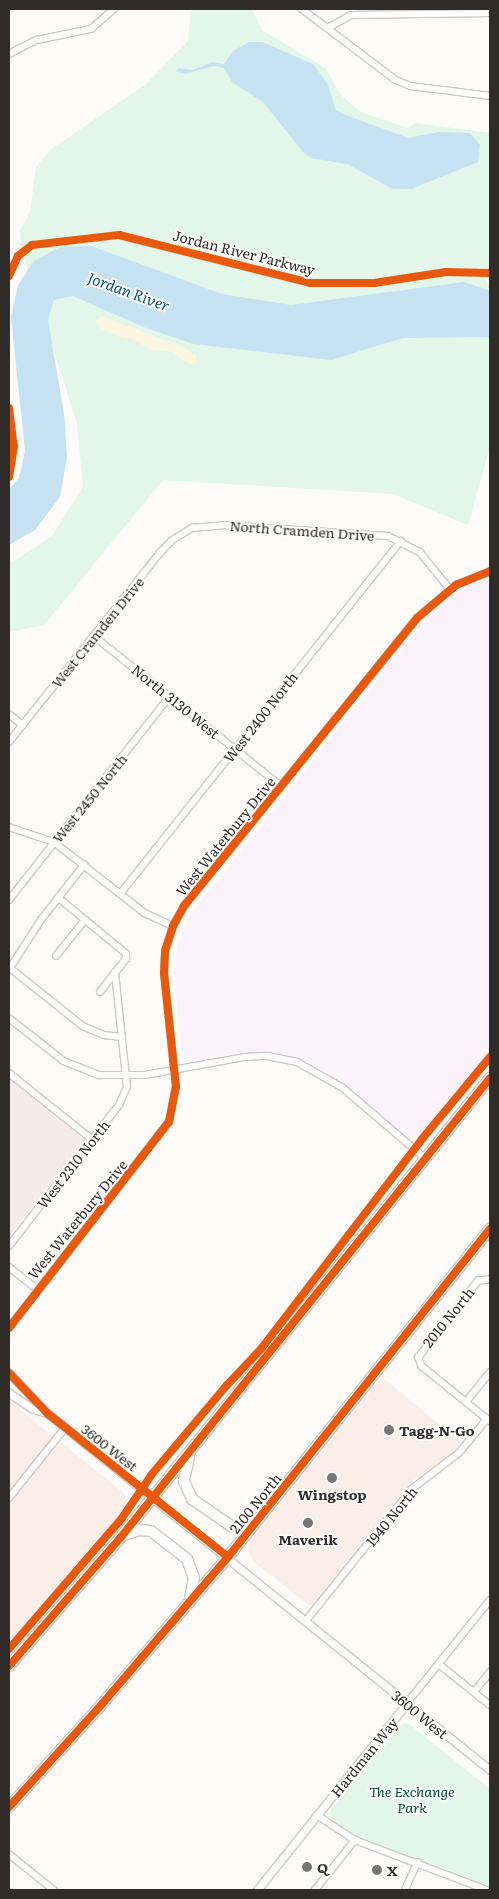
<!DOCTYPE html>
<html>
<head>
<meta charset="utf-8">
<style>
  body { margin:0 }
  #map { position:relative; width:499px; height:1899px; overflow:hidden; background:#fdfbf9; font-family:Literata,serif }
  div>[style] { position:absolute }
  .built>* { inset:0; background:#faefe8 }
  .education>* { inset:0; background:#f5ebec }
  .medical>* { inset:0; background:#fcf2fb }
  .green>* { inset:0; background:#e2f6ea }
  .sand>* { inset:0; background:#fcf6e0 }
  .water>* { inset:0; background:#c6e1f1 }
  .roads { filter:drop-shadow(1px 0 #cdcac8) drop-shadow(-1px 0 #cdcac8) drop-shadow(0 1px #cdcac8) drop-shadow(0 -1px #cdcac8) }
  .minor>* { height:5.5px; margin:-2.75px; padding:0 2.75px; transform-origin:2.75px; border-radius:2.75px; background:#fffefe }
  .tertiary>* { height:7px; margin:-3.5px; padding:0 3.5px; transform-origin:3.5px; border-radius:3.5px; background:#fffefe }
  .trunk>* { height:10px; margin:-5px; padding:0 5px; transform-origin:5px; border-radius:5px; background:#fffefe }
  .cycleway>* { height:8px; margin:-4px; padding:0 4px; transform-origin:4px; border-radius:4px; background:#e8590c }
  .dots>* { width:14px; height:14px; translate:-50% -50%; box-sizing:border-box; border:2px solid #fff; border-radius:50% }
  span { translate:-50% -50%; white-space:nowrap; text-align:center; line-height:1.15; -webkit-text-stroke:4px #fff; paint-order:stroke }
  .street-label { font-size:14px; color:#302c29 }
  .poi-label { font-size:14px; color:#302c29; font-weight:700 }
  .left { translate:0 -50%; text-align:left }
  .park-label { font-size:14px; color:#004d31; font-style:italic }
  .water-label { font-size:15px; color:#065271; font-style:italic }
  .frame { position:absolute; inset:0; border:10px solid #302c29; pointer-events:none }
</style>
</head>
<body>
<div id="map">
  <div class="built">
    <div style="clip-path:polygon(382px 1377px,462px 1443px,449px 1456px,411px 1482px,311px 1607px,253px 1561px,248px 1550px,249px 1541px)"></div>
    <div style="clip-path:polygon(9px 1401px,124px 1493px,130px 1508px,127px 1517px,9px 1652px)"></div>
  </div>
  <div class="education">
    <div style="clip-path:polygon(9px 1079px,85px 1140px,9px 1236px)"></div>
  </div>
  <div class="medical">
    <div style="clip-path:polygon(490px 578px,490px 1062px,429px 1139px,418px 1144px,341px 1080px,306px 1061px,277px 1053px,250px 1051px,186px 1061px,182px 1057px,174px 973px,178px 943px,191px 914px,427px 617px,457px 592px)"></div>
  </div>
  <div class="green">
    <div style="clip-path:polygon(191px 9px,252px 9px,262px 30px,325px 68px,341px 95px,361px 112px,408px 128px,415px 123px,490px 133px,490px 269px,478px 267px,490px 288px,490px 446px,468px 525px,393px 494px,163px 480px,44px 625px,9px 632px,9px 564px,52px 536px,83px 487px,77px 423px,21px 248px,20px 231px,30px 212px,36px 167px,50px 150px,145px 85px,188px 41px)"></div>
    <div style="clip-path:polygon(403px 1723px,409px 1724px,490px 1789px,490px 1889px,365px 1842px,329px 1817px,331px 1809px)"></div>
  </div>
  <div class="sand">
    <div style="clip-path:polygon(101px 316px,185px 348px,196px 355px,196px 363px,194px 365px,183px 361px,173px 352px,149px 349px,133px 339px,123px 338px,100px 328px,96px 320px)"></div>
  </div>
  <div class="water">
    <div style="clip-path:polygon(249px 42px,262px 42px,313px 64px,327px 83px,336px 110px,343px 114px,408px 138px,439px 132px,470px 133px,480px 145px,478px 162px,411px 189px,393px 189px,347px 164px,311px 158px,303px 152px,263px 102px,232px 82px,224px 68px,214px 66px,185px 74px,175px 71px,179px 68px,193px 70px,212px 62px,224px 64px,233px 51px)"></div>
    <div style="clip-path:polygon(91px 246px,222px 294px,291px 305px,464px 282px,490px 291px,490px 337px,403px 338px,331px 360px,193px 344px,146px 328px,73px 296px,54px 300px,48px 320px,64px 414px,67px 457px,60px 497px,35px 530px,9px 545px,9px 489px,19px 478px,25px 451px,11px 317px,18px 285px,34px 261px,60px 247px)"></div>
  </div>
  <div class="roads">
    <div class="minor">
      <div style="left:302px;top:9px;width:118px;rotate:37.1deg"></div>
      <div style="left:396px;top:80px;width:16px;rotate:22deg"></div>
      <div style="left:411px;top:86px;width:80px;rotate:7.2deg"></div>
      <div style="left:328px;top:28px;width:26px;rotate:-29deg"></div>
      <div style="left:351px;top:15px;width:139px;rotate:-0.8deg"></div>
      <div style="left:9px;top:54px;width:31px;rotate:-27deg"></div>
      <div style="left:37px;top:40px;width:55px;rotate:-11.5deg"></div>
      <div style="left:91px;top:29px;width:30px;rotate:-41deg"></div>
      <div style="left:94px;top:636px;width:240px;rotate:38.7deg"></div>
      <div style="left:9px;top:714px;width:18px;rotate:38deg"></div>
      <div style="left:9px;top:742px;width:242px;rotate:-51.4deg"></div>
      <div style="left:160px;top:553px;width:16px;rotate:-47deg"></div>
      <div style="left:171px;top:541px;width:25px;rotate:-32deg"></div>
      <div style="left:192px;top:528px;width:32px;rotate:-5deg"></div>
      <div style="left:224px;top:525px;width:164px;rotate:3.8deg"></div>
      <div style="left:388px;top:536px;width:36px;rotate:27deg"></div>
      <div style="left:420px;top:552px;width:48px;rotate:51deg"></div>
      <div style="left:9px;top:827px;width:47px;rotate:18.4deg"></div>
      <div style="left:54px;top:842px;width:115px;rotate:38deg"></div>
      <div style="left:145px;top:913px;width:31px;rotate:25deg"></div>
      <div style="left:120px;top:894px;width:451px;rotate:-51.5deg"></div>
      <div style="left:9px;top:900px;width:260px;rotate:-51.7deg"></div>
      <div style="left:56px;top:956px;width:46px;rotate:-51.1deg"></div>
      <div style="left:9px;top:967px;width:95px;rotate:38.6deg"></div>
      <div style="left:83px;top:1026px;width:23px;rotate:23deg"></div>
      <div style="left:104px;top:1035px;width:18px;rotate:6deg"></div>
      <div style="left:10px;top:968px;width:57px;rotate:-57.1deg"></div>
      <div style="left:41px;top:920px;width:70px;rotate:-52deg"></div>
      <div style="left:100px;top:992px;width:24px;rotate:-52deg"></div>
      <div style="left:9px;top:1018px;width:70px;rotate:38deg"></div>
      <div style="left:64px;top:1061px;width:38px;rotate:22deg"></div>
      <div style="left:99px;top:1075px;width:46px"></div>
      <div style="left:145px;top:1075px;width:102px;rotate:-10.2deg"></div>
      <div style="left:245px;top:1057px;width:22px;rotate:-3deg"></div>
      <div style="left:267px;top:1056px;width:31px;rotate:11deg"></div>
      <div style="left:297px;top:1062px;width:51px;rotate:29.1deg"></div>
      <div style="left:342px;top:1087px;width:109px;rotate:40.5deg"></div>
      <div style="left:9px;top:1073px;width:107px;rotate:38.6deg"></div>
      <div style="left:9px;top:1246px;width:179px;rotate:-52deg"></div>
      <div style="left:119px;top:1105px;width:20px;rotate:-66deg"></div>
      <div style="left:127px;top:1087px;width:115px;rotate:-96deg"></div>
      <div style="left:115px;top:973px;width:18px;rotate:-52deg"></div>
      <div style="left:126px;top:959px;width:5px;rotate:-90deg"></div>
      <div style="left:126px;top:954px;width:88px;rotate:-140.5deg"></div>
      <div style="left:9px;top:1267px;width:36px;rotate:38deg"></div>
      <div style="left:9px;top:1328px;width:261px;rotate:-52.2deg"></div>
      <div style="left:169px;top:1122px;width:36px;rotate:-79deg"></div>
      <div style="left:176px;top:1087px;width:115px;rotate:-96deg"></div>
      <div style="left:164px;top:973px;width:22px;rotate:-87deg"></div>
      <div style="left:165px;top:951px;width:26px;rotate:-72deg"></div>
      <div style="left:173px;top:926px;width:23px;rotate:-61deg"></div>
      <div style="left:184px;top:906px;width:370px;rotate:-51deg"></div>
      <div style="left:417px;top:618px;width:51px;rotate:-40.2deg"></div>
      <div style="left:456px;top:585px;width:37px;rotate:-22deg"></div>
      <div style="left:466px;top:1402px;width:38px;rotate:-51deg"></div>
      <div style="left:489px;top:1421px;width:86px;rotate:-141.1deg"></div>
      <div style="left:422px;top:1367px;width:10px;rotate:-114deg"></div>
      <div style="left:418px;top:1358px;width:98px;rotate:-52.1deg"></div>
      <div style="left:478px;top:1281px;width:12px;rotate:-9deg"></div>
      <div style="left:9px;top:1498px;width:90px;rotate:-51.3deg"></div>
      <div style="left:305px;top:1622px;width:171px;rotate:-51.2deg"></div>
      <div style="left:412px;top:1489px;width:59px;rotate:-37.5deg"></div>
      <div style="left:459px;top:1453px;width:44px;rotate:-50.5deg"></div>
      <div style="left:439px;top:1664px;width:65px;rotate:38.8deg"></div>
      <div style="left:474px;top:1692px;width:26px;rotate:-51deg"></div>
      <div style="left:407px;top:1703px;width:132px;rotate:-51.1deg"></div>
      <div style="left:317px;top:1815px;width:45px;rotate:33.3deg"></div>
      <div style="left:355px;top:1840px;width:141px;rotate:20.7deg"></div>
      <div style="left:9px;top:1854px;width:58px;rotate:38.7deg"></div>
      <div style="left:315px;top:1890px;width:64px;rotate:-51.3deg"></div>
      <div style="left:405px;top:1890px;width:30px;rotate:-66deg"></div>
    </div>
    <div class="tertiary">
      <div style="left:9px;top:1373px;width:55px;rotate:46.5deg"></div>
      <div style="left:47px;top:1413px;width:569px;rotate:38.86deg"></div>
      <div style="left:9px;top:1393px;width:27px;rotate:34deg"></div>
      <div style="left:31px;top:1408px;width:16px;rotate:18deg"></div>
      <div style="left:257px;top:1890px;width:240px;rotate:-51.3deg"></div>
    </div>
    <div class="trunk">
      <div style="left:189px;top:1457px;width:25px;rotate:102deg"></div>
      <div style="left:184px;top:1481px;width:20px;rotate:66deg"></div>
      <div style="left:192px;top:1499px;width:47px;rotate:34.7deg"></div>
      <div style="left:231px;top:1526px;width:10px"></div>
      <div style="left:241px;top:1526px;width:16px;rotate:-27deg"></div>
      <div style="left:124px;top:1535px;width:16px;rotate:-18deg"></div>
      <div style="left:139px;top:1530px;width:12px;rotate:5deg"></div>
      <div style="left:151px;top:1531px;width:46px;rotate:37.9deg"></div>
      <div style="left:187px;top:1559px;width:20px;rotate:70deg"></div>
      <div style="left:194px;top:1578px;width:20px;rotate:101deg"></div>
      <div style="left:9px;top:1666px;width:171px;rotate:-49deg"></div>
      <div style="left:121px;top:1537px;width:589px;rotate:-51.2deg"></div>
      <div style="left:9px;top:1807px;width:139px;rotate:-47.9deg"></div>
      <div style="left:102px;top:1704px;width:194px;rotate:-49.4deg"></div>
      <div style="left:228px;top:1557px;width:420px;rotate:-51.4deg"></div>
    </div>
  </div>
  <div class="cycleway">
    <div style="left:9px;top:276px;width:22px;rotate:-66deg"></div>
    <div style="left:18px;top:256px;width:18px;rotate:-38deg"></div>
    <div style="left:32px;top:245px;width:88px;rotate:-6.6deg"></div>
    <div style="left:119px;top:235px;width:197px;rotate:14.1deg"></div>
    <div style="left:310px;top:283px;width:64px"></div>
    <div style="left:374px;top:283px;width:73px;rotate:-8.7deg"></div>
    <div style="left:446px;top:272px;width:44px;rotate:1.3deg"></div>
    <div style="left:9px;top:408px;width:38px;rotate:83deg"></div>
    <div style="left:14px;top:446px;width:31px;rotate:99deg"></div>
    <div style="left:9px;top:1328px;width:261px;rotate:-52.2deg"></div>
    <div style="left:169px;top:1122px;width:36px;rotate:-79deg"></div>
    <div style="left:176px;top:1087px;width:115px;rotate:-96deg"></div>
    <div style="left:164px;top:973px;width:22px;rotate:-87deg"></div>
    <div style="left:165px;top:951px;width:26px;rotate:-72deg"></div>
    <div style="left:173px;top:926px;width:23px;rotate:-61deg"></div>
    <div style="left:184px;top:906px;width:370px;rotate:-51deg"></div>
    <div style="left:417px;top:618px;width:51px;rotate:-40.2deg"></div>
    <div style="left:456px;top:585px;width:37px;rotate:-22deg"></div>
    <div style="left:9px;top:1373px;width:55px;rotate:46.5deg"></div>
    <div style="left:47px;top:1413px;width:231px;rotate:38.5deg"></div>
    <div style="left:9px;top:1649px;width:173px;rotate:-49.2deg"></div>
    <div style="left:122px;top:1518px;width:53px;rotate:-55.7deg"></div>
    <div style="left:152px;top:1474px;width:116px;rotate:-49.9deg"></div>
    <div style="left:227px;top:1385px;width:50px;rotate:-46.6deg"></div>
    <div style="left:261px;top:1349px;width:265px;rotate:-52.5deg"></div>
    <div style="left:422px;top:1139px;width:107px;rotate:-50.3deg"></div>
    <div style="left:9px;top:1666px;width:171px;rotate:-49deg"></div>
    <div style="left:121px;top:1537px;width:589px;rotate:-51.2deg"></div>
    <div style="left:9px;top:1807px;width:139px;rotate:-47.9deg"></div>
    <div style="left:102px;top:1704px;width:194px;rotate:-49.4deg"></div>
    <div style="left:228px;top:1557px;width:420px;rotate:-51.4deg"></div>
  </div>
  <div class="dots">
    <div style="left:389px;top:1430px;background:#787472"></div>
    <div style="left:332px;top:1478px;background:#787472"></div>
    <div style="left:308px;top:1523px;background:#787472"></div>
    <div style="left:307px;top:1867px;background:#787472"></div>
    <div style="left:377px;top:1870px;background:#787472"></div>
  </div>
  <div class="street-label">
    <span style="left:244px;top:252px;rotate:14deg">Jordan River Parkway</span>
    <span style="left:302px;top:530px;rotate:4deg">North Cramden Drive</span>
    <span style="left:97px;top:632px;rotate:-51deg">West Cramden Drive</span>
    <span style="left:176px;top:701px;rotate:39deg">North 3130 West</span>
    <span style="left:260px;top:717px;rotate:-52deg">West 2400 North</span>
    <span style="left:89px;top:798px;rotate:-51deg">West 2450 North</span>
    <span style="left:225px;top:836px;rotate:-51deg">West Waterbury Drive</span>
    <span style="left:73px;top:1164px;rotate:-52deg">West 2310 North</span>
    <span style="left:77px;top:1219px;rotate:-51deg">West Waterbury Drive</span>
    <span style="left:448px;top:1317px;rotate:-51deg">2010 North</span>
    <span style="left:110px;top:1447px;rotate:38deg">3600 West</span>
    <span style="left:255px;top:1503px;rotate:-51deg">2100 North</span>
    <span style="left:391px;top:1516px;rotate:-51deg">1940 North</span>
    <span style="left:420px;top:1714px;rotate:39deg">3600 West</span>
    <span style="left:364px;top:1757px;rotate:-51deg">Hardman Way</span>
  </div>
  <div class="poi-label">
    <span class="left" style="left:399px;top:1430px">Tagg-N-Go</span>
    <span style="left:332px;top:1494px">Wingstop</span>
    <span style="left:308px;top:1539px">Maverik</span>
    <span class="left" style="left:317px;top:1867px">Q</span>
    <span class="left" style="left:387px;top:1870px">X</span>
  </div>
  <div class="park-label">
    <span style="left:412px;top:1799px">The Exchange<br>Park</span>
  </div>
  <div class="water-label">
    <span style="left:129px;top:291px;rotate:20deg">Jordan River</span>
  </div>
  <div class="frame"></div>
</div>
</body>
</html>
